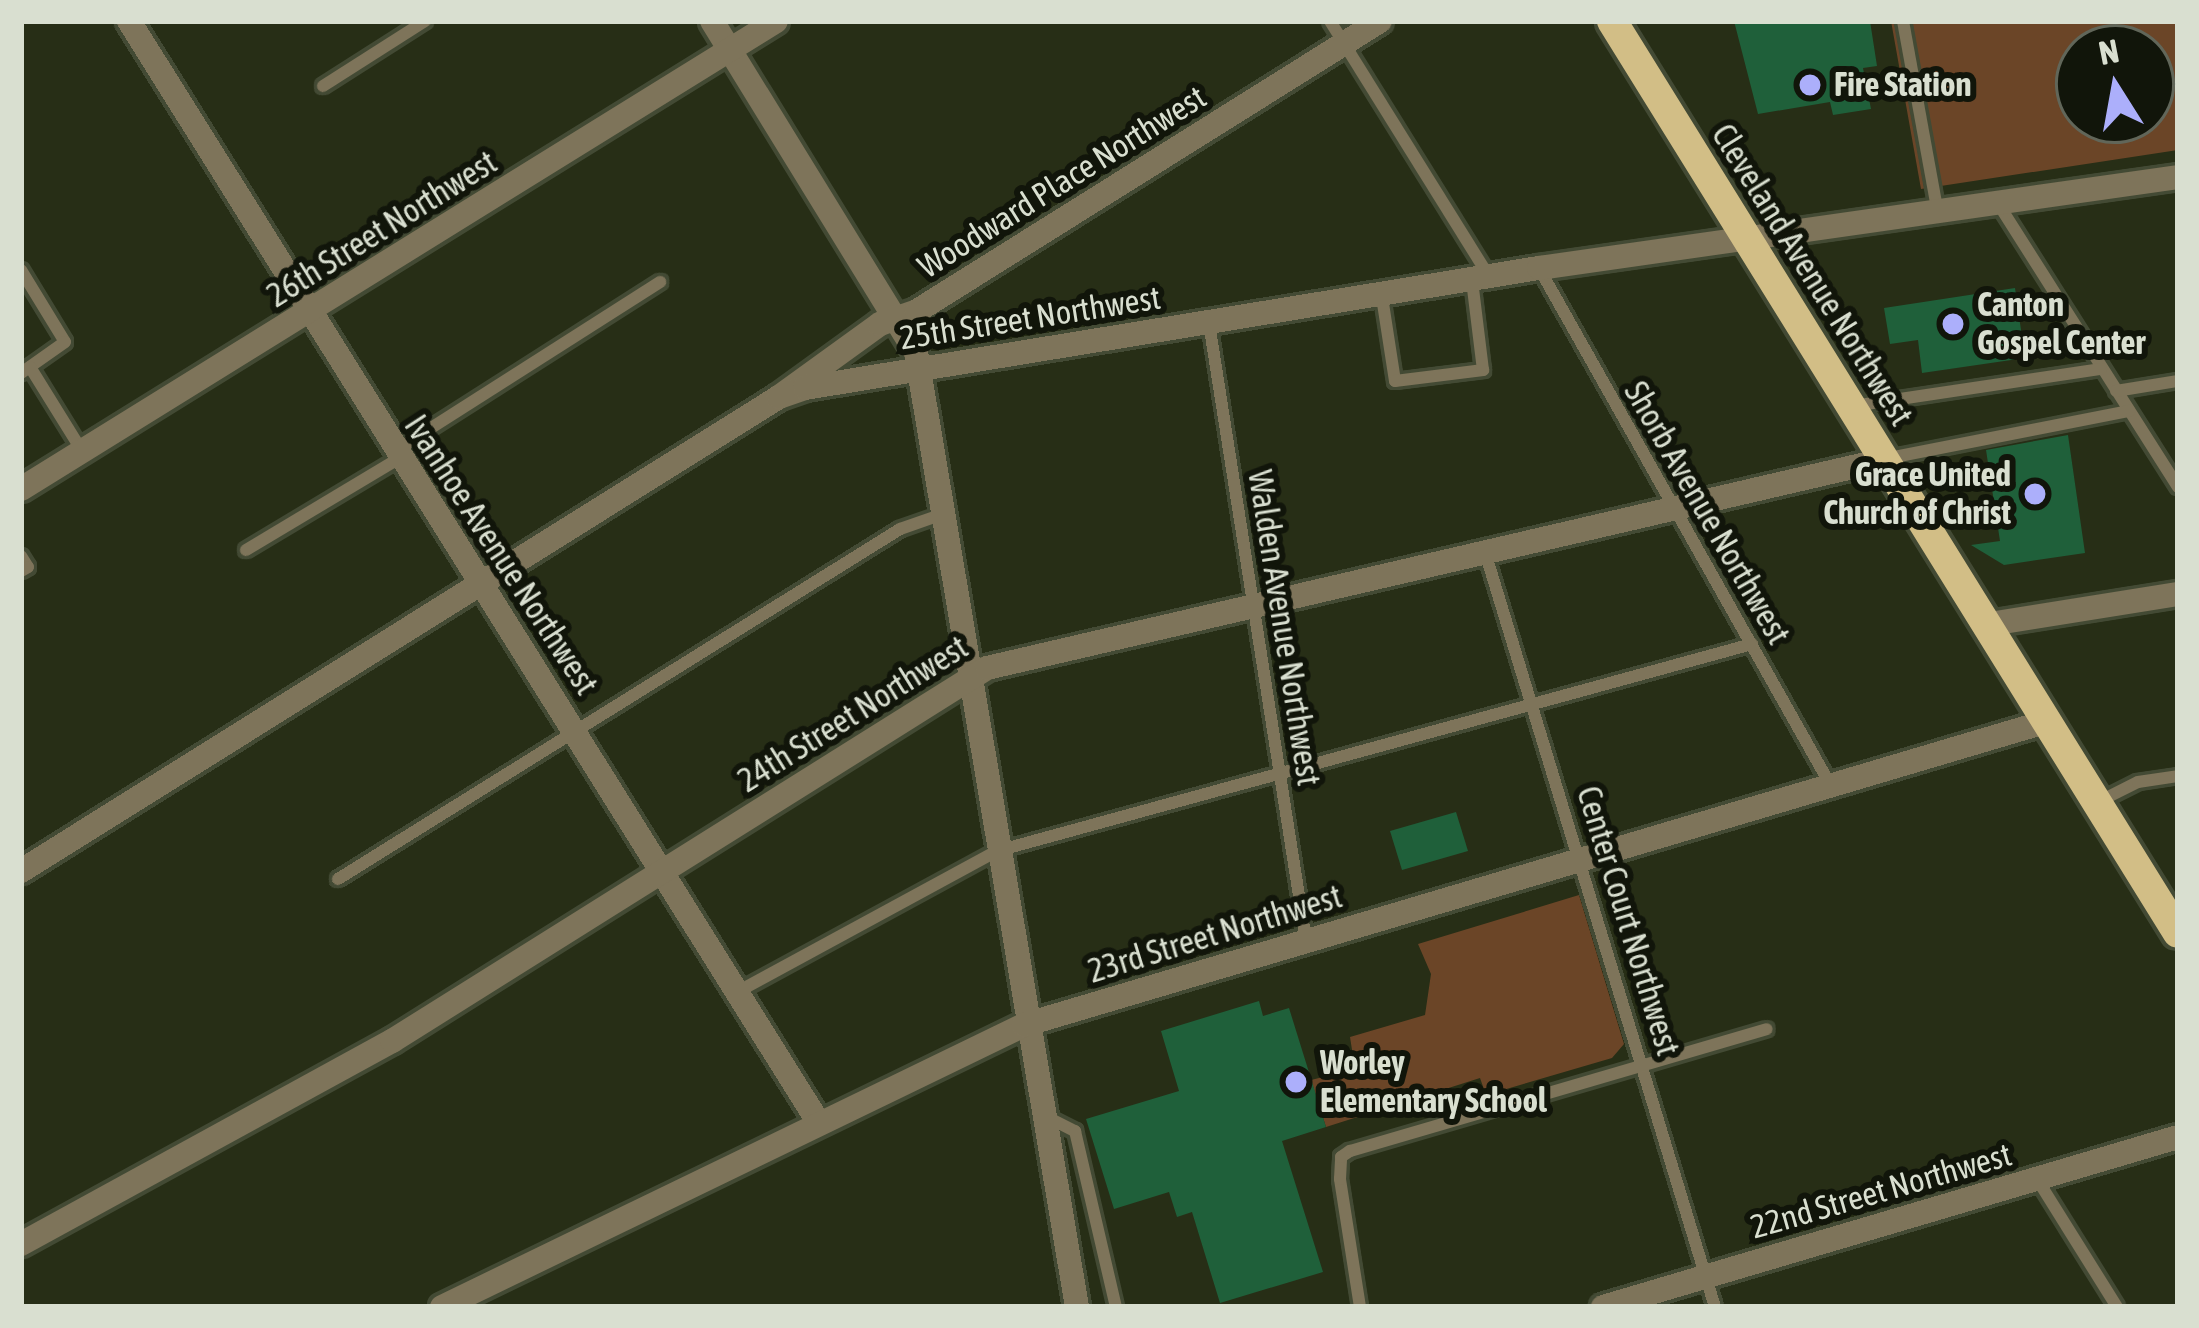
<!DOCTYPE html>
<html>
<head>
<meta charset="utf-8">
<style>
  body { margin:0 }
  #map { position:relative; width:2199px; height:1328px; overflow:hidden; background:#272e16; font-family:"Asap Condensed",sans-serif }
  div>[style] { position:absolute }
  .green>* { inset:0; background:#6b4527 }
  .building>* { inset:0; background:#1f603a }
  .roads { filter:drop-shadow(3px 0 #434a34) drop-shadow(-3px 0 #434a34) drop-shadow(0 3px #434a34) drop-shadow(0 -3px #434a34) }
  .service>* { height:12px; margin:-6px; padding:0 6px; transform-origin:6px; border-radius:6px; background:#7e745a }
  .minor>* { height:24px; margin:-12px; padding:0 12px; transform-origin:12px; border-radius:12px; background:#7e745a }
  .tertiary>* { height:24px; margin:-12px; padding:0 12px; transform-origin:12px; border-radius:12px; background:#7e745a }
  .primary>* { height:30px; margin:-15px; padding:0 15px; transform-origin:15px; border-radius:15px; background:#d2be86 }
  .dots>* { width:33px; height:33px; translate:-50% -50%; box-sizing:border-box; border:6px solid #11150a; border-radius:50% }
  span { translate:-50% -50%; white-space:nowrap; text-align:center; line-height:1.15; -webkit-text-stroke:12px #11150a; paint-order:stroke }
  .poi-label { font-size:33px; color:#d9dfd0; font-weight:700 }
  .left { translate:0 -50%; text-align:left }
  .right { translate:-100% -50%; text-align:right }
  .street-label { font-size:33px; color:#d9dfd0 }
  .frame { position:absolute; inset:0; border:24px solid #d9dfd0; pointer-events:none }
  .north { position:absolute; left:2055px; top:24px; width:120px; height:120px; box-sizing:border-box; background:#11150a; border:3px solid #616659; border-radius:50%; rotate:349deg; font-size:33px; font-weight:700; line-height:48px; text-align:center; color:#d9dfd0 }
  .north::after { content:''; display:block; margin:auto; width:42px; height:54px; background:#acaffb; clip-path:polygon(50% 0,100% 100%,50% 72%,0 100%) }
</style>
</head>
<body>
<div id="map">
  <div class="green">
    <div style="clip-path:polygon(evenodd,1891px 21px,2178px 21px,2178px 150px,1921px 189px,1891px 21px,2079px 48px,2151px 48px,2151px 120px,2079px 120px,2079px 48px)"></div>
    <div style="clip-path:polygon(1579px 895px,1624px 1044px,1612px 1058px,1486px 1095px,1480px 1078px,1326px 1127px,1311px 1080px,1355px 1069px,1350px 1037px,1425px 1015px,1431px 974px,1418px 944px)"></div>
  </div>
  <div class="building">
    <div style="clip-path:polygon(1734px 21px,1870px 21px,1877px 66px,1863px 68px,1871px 109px,1833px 115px,1830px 102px,1758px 114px)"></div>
    <div style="clip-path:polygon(2015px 288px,2025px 358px,1922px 373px,1918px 340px,1890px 344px,1884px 308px)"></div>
    <div style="clip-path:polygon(2068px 435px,2085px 553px,2004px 565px,1971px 545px,2000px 541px,1986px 450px)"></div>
    <div style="clip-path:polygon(1456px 812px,1468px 851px,1402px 870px,1390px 831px)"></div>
    <div style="clip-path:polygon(1259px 1001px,1263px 1016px,1289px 1008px,1326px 1127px,1282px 1141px,1323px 1272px,1220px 1303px,1192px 1212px,1177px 1217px,1169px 1192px,1114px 1209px,1086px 1119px,1179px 1091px,1161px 1031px)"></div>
  </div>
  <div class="roads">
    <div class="service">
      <div style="left:1330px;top:21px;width:301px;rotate:58.1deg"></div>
      <div style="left:1903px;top:21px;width:195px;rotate:79.7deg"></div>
      <div style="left:323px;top:86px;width:121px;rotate:-32.5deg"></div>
      <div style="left:1999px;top:205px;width:334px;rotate:57.6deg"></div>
      <div style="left:1539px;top:268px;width:592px;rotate:60.58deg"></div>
      <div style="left:21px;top:270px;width:84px;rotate:58.6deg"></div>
      <div style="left:65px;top:342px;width:54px;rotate:144.8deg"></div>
      <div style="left:1382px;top:297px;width:85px;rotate:81.2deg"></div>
      <div style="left:1395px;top:381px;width:89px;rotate:-7.1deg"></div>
      <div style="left:1483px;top:370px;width:91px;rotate:-97deg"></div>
      <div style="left:1209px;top:323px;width:625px;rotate:81.07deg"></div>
      <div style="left:30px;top:367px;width:99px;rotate:58.2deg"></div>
      <div style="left:2116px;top:391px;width:63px;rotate:-9.2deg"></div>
      <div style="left:1853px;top:406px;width:251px;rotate:-8.5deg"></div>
      <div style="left:398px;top:449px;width:311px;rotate:-32.5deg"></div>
      <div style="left:1884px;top:459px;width:250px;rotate:-11.1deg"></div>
      <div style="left:246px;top:550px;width:179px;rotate:-30.9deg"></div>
      <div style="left:1485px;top:552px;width:789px;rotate:73.06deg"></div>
      <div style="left:21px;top:556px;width:13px;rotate:58deg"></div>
      <div style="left:28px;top:567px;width:8px;rotate:150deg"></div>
      <div style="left:2100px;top:801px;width:42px;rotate:-26.6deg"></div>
      <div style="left:2138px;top:782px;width:40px;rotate:-8.5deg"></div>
      <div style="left:338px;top:879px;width:662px;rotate:-31.91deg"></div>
      <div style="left:900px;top:529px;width:46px;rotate:-19.2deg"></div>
      <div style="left:739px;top:991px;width:294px;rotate:-28.5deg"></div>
      <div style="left:997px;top:851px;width:783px;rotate:-15.33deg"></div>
      <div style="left:1045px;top:1116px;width:34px;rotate:27deg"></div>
      <div style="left:1075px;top:1131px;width:181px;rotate:76.9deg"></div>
      <div style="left:2037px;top:1179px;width:151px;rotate:58deg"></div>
      <div style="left:1360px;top:1307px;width:130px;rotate:-98.9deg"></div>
      <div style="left:1340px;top:1179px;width:22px;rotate:-87deg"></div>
      <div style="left:1341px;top:1157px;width:11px;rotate:-34deg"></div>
      <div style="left:1350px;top:1151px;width:434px;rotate:-16.3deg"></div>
    </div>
    <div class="minor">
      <div style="left:129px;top:21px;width:1300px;rotate:57.95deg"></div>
      <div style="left:712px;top:21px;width:389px;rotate:58.4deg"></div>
      <div style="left:916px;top:352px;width:968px;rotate:80.43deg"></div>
      <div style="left:779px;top:397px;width:125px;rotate:-35.9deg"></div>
      <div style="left:880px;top:324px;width:39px;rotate:-19deg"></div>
      <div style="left:917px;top:311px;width:546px;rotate:-32.06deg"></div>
      <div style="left:21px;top:489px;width:888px;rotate:-31.79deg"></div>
      <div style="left:1984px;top:625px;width:196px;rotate:-9.1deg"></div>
      <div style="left:21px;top:1244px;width:423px;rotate:-28.7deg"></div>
      <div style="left:392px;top:1041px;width:702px;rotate:-32.08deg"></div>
      <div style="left:987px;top:668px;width:920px;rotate:-13.07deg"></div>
      <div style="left:442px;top:1307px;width:647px;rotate:-25.85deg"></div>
      <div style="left:1024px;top:1025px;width:1065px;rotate:-16.53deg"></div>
      <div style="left:1603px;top:1307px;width:600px;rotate:-16.47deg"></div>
    </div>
    <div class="tertiary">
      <div style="left:21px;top:871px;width:894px;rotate:-32.02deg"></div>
      <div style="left:779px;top:397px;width:28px;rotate:-19deg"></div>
      <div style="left:805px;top:388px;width:744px;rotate:-9.29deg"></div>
      <div style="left:1539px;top:268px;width:645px;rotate:-8.1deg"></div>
    </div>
    <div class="primary">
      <div style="left:1612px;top:21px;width:1073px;rotate:58.18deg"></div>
    </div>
  </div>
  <div class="dots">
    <div style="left:1810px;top:85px;background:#acaffb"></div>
    <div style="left:1953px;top:324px;background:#acaffb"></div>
    <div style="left:2035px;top:494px;background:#acaffb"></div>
    <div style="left:1296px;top:1082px;background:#acaffb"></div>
  </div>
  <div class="poi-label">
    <span class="left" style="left:1834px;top:85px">Fire Station</span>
    <span class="left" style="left:1977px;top:324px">Canton<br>Gospel Center</span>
    <span class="right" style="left:2011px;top:494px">Grace United<br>Church of Christ</span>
    <span class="left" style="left:1320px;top:1082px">Worley<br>Elementary School</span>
  </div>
  <div class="street-label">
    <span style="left:1062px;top:182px;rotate:-32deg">Woodward Place Northwest</span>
    <span style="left:382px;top:229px;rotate:-32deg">26th Street Northwest</span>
    <span style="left:1812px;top:275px;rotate:58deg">Cleveland Avenue Northwest</span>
    <span style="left:1030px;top:318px;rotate:-9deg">25th Street Northwest</span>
    <span style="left:1707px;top:513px;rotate:60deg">Shorb Avenue Northwest</span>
    <span style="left:501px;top:555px;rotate:57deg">Ivanhoe Avenue Northwest</span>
    <span style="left:1284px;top:628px;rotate:81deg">Walden Avenue Northwest</span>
    <span style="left:853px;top:714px;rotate:-32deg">24th Street Northwest</span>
    <span style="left:1628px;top:921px;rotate:73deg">Center Court Northwest</span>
    <span style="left:1215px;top:934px;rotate:-17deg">23rd Street Northwest</span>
    <span style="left:1881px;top:1191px;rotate:-16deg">22nd Street Northwest</span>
  </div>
  <div class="frame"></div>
  <div class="north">N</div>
</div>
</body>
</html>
